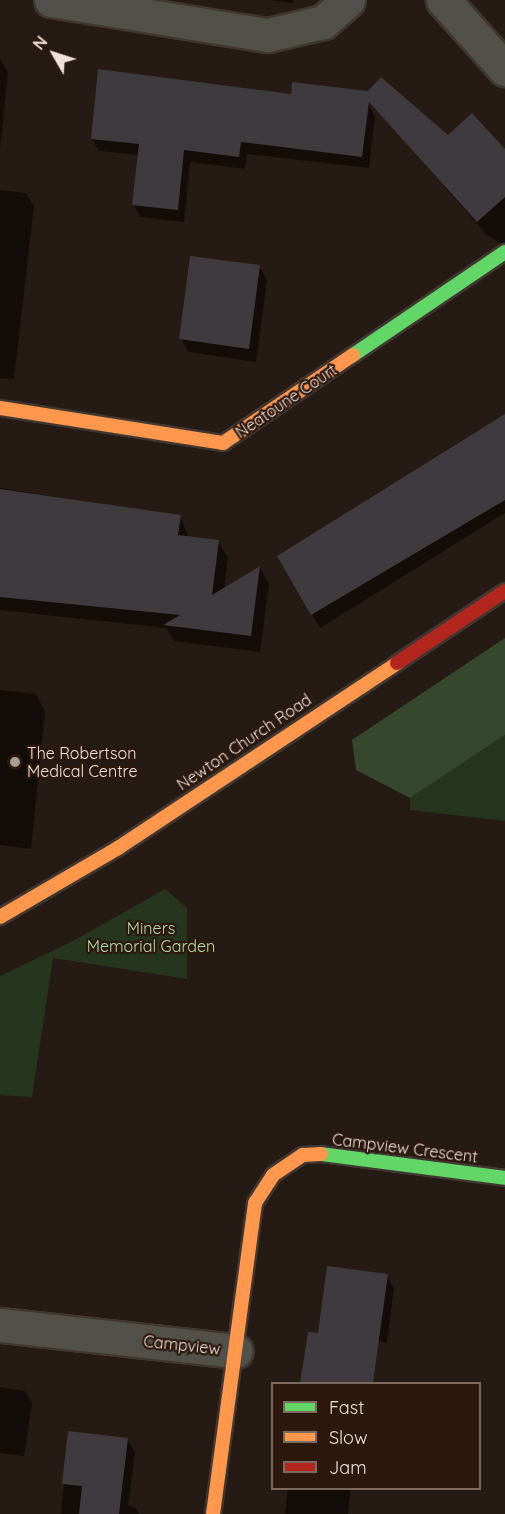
<!DOCTYPE html>
<html>
<head>
<meta charset="utf-8">
<style>
  body { margin:0 }
  #map { position:relative; width:505px; height:1514px; overflow:hidden; background:#251a14; font-family:Quicksand,sans-serif }
  div>[style] { position:absolute }
  .green>* { inset:0; background:#26351e }
  .forest>* { inset:0; background:#35472c }
  .shadow>* { inset:0; background:#0007 }
  .building>* { inset:0; background:#3f3a3d }
  .roads { filter:drop-shadow(2px 0 #403731) drop-shadow(-2px 0 #403731) drop-shadow(0 2px #403731) drop-shadow(0 -2px #403731) }
  .street>* { height:33px; margin:-16.5px; padding:0 16.5px; transform-origin:16.5px; border-radius:16.5px; background:#51504a }
  .fast>* { height:14px; margin:-7px; padding:0 7px; transform-origin:7px; border-radius:7px; background:#63d668 }
  .slow>* { height:14px; margin:-7px; padding:0 7px; transform-origin:7px; border-radius:7px; background:#ff974d }
  .jam>* { height:14px; margin:-7px; padding:0 7px; transform-origin:7px; border-radius:7px; background:#b3261e }
  .dots>* { width:16px; height:16px; translate:-50% -50%; box-sizing:border-box; border:3px solid #2c180d; border-radius:50% }
  span { translate:-50% -50%; white-space:nowrap; text-align:center; line-height:1.15; -webkit-text-stroke:4.5px #2c180d; paint-order:stroke }
  .street-label { font-size:16px; color:#f0e2da }
  .poi-label { font-size:16px; color:#f0e2da }
  .left { translate:0 -50%; text-align:left }
  .park-label { font-size:16px; color:#b4dda7 }
  .legend { position:absolute; left:271px; top:1382px; width:210px; height:108px; box-sizing:border-box; background:#2c180d; border:2px solid #7a695f; margin:0; padding:8px 10px; list-style:none; font-size:18px; color:#f0e2da }
  .legend li { display:flex; align-items:center; gap:12px; height:30px }
  .legend b { width:30px; border:2px solid #7a695f }
  .north { position:absolute; left:24px; top:24px; width:60px; height:60px; -webkit-text-stroke:4px #2c180d; paint-order:stroke; rotate:309deg; font-size:16px; font-weight:700; line-height:24px; text-align:center; color:#f0e2da }
  .north::after { content:''; display:block; margin:auto; width:21px; height:27px; background:#f0e2da; clip-path:polygon(50% 0,100% 100%,50% 72%,0 100%) }
</style>
</head>
<body>
<div id="map">
  <div class="green">
    <div style="clip-path:polygon(505px 735px,505px 821px,410px 810px,410px 798px)"></div>
    <div style="clip-path:polygon(165px 889px,187px 908px,187px 979px,53px 958px,32px 1097px,0 1095px,0 976px,73px 941px)"></div>
  </div>
  <div class="forest">
    <div style="clip-path:polygon(505px 638px,505px 735px,410px 798px,356px 770px,352px 740px)"></div>
  </div>
  <div class="shadow">
    <div style="clip-path:polygon(269px 0,294px 0,293px 3px)"></div>
    <div style="clip-path:polygon(0 59px,8px 72px,0 150px)"></div>
    <div style="clip-path:polygon(368px 93px,448px 137px,505px 152px,505px 247px,486px 234px,371px 103px,368px 103px,375px 116px,369px 168px,247px 154px,245px 169px,190px 162px,184px 222px,140px 217px,133px 204px,139px 155px,99px 151px,92px 139px,292px 96px)"></div>
    <div style="clip-path:polygon(0 190px,26px 193px,34px 206px,14px 379px,0 378px)"></div>
    <div style="clip-path:polygon(259px 266px,267px 280px,256px 362px,189px 352px,181px 339px)"></div>
    <div style="clip-path:polygon(505px 438px,505px 513px,320px 628px,279px 557px)"></div>
    <div style="clip-path:polygon(0 488px,180px 516px,189px 538px,218px 542px,228px 558px,224px 590px,260px 568px,269px 584px,260px 652px,174px 641px,166px 628px,0 610px)"></div>
    <div style="clip-path:polygon(0 690px,36px 694px,45px 711px,31px 849px,0 845px)"></div>
    <div style="clip-path:polygon(387px 1276px,394px 1289px,387px 1343px,370px 1340px,365px 1384px,303px 1384px,310px 1334px,319px 1335px)"></div>
    <div style="clip-path:polygon(0 1387px,25px 1391px,32px 1403px,24px 1456px,0 1453px)"></div>
    <div style="clip-path:polygon(69px 1432px,128px 1440px,135px 1452px,128px 1506px,135px 1507px,139px 1514px,61px 1514px)"></div>
    <div style="clip-path:polygon(288px 1488px,351px 1488px,348px 1514px,285px 1514px)"></div>
  </div>
  <div class="building">
    <div style="clip-path:polygon(98px 69px,291px 94px,292px 82px,368px 91px,381px 77px,448px 135px,472px 113px,505px 149px,505px 197px,477px 222px,369px 102px,362px 157px,241px 142px,239px 157px,184px 150px,178px 210px,132px 205px,139px 144px,91px 139px)"></div>
    <div style="clip-path:polygon(190px 256px,260px 265px,249px 349px,179px 339px)"></div>
    <div style="clip-path:polygon(505px 414px,505px 500px,311px 615px,277px 556px)"></div>
    <div style="clip-path:polygon(0 489px,181px 515px,178px 535px,219px 540px,212px 595px,260px 566px,251px 636px,163px 625px,180px 615px,0 597px)"></div>
    <div style="clip-path:polygon(327px 1266px,388px 1274px,373px 1383px,300px 1383px,308px 1332px,318px 1333px)"></div>
    <div style="clip-path:polygon(68px 1431px,128px 1438px,119px 1514px,79px 1514px,82px 1486px,62px 1484px)"></div>
  </div>
  <div class="roads">
    <div class="street">
      <div style="left:51px;top:0;width:220px;rotate:9.2deg"></div>
      <div style="left:268px;top:35px;width:57px;rotate:-13.3deg"></div>
      <div style="left:323px;top:22px;width:33px;rotate:-41deg"></div>
      <div style="left:443px;top:0;width:93px;rotate:48.1deg"></div>
      <div style="left:0;top:1325px;width:237px;rotate:6.3deg"></div>
    </div>
    <div class="fast">
      <div style="left:353px;top:355px;width:184px;rotate:-34.1deg"></div>
      <div style="left:321px;top:1154px;width:186px;rotate:7.4deg"></div>
    </div>
    <div class="slow">
      <div style="left:0;top:408px;width:226px;rotate:8.9deg"></div>
      <div style="left:223px;top:443px;width:157px;rotate:-34.1deg"></div>
      <div style="left:0;top:917px;width:137px;rotate:-30.3deg"></div>
      <div style="left:118px;top:848px;width:335px;rotate:-33.5deg"></div>
      <div style="left:213px;top:1514px;width:314px;rotate:-82.3deg"></div>
      <div style="left:255px;top:1203px;width:33px;rotate:-57deg"></div>
      <div style="left:273px;top:1175px;width:36px;rotate:-34deg"></div>
      <div style="left:303px;top:1155px;width:18px;rotate:-3deg"></div>
    </div>
    <div class="jam">
      <div style="left:397px;top:663px;width:130px;rotate:-33.7deg"></div>
    </div>
  </div>
  <div class="dots">
    <div style="left:15px;top:762px;background:#a99c95"></div>
  </div>
  <div class="street-label">
    <span style="left:286px;top:401px;rotate:-34deg">Neatoune Court</span>
    <span style="left:244px;top:742px;rotate:-34deg">Newton Church Road</span>
    <span style="left:405px;top:1148px;rotate:7deg">Campview Crescent</span>
    <span style="left:182px;top:1345px;rotate:6deg">Campview</span>
  </div>
  <div class="poi-label">
    <span class="left" style="left:27px;top:762px">The Robertson<br>Medical Centre</span>
  </div>
  <div class="park-label">
    <span style="left:151px;top:937px">Miners<br>Memorial Garden</span>
  </div>
  <ul class="legend">
  <li><b style="height:8px;background:#63d668"></b>Fast</li>
  <li><b style="height:8px;background:#ff974d"></b>Slow</li>
  <li><b style="height:8px;background:#b3261e"></b>Jam</li>
  </ul>
  <div class="north">N</div>
</div>
</body>
</html>
